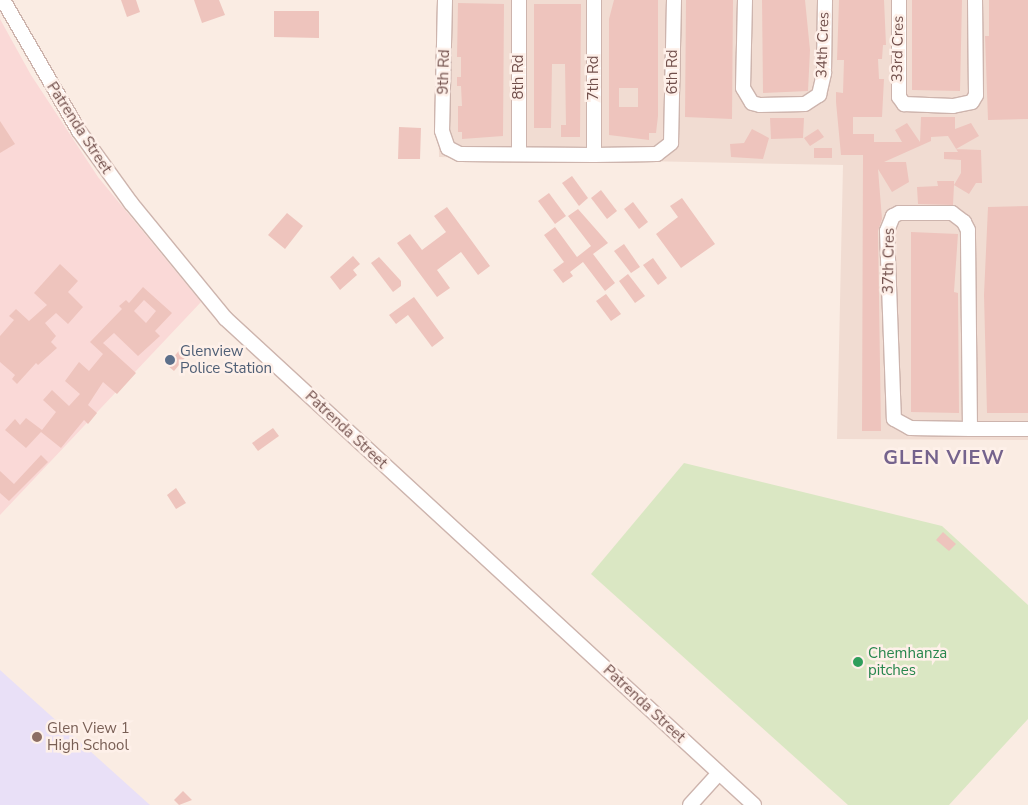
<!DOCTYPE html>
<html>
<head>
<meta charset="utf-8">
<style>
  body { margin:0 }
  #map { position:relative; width:1028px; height:805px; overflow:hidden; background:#faece3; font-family:"Nunito Sans",sans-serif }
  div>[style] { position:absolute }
  .residential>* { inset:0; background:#f1dcd2 }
  .commercial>* { inset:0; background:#fad9d7 }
  .education>* { inset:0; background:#e9e0f7 }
  .green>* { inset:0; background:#dae7c3 }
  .building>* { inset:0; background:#eec4bd }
  .roads { filter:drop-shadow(1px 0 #cdb4ad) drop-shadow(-1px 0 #cdb4ad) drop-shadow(0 1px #cdb4ad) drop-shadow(0 -1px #cdb4ad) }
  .minor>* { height:14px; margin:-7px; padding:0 7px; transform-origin:7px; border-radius:7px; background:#fff }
  .dots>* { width:14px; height:14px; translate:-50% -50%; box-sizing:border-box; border:2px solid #fef0e9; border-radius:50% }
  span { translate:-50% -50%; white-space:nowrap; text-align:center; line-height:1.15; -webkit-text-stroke:5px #fef0e9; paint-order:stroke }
  .street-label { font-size:15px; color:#714f4b }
  .service-label { font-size:15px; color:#4e5e75 }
  .left { translate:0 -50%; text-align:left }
  .leisure-label { font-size:15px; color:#27864d }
  .education-label { font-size:15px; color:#785e54 }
  .district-label { font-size:20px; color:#75638d; font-weight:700; letter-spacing:1px }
</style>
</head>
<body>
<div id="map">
  <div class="residential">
    <div style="clip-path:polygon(437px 0,1028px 0,1028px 440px,837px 439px,843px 165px,439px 157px)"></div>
  </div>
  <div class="commercial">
    <div style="clip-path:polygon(0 19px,31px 75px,98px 177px,201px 302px,0 515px)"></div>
  </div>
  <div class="education">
    <div style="clip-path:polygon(0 670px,150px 805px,0 805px)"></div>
  </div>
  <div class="green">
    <div style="clip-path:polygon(684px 463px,942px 526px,1028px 605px,1028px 719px,949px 805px,848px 805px,591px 574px)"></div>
  </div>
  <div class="building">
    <div style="clip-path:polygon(121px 0,136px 0,140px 12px,127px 17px)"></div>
    <div style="clip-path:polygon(194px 0,219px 0,225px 15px,202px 23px)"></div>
    <div style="clip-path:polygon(evenodd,614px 0,658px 0,658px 116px,656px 133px,649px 133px,649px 140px,609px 135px,609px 19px,614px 0,619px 88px,638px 88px,638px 107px,619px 107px,619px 88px)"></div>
    <div style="clip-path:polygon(686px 0,733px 0,732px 119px,685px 117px)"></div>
    <div style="clip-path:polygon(762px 0,805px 0,810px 50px,808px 91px,763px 93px)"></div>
    <div style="clip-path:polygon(839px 0,884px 0,886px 45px,883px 45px,882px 59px,878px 59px,879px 79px,884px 79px,882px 117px,853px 117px,853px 134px,874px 134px,874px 142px,902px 142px,895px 130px,907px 123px,920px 142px,921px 117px,955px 117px,955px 129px,971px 123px,979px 136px,956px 149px,981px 150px,982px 183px,976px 183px,969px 194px,954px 185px,953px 205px,918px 204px,917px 187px,938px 186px,937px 181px,954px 181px,954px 185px,961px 173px,961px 160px,944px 159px,944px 152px,958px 152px,948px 136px,931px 137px,931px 141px,884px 162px,906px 162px,909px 182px,892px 192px,878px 169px,882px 219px,878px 231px,881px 431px,862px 431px,863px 155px,841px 155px,836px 102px,836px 92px,843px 93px,844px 60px,837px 60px)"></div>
    <div style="clip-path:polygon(912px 0,962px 0,960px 91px,912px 90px)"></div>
    <div style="clip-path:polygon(989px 0,1028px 0,1028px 119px,988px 120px,985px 36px,989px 36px)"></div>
    <div style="clip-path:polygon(458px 3px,504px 4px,503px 136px,462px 139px,462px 132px,458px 132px,458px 106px,462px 106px,461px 86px,457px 86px,457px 77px,461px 77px,461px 57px,457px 57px)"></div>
    <div style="clip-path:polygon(534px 4px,581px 4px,580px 137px,561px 137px,561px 125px,566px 125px,565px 64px,552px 64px,551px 128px,534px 128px)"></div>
    <div style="clip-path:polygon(274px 11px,319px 11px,319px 38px,274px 37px)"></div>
    <div style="clip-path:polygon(770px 118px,804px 118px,803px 138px,771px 139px)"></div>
    <div style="clip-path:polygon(0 121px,15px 144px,0 153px)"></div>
    <div style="clip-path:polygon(399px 127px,421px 128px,420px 159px,398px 159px)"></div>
    <div style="clip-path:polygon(752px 129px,769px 138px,763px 159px,731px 157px,730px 144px,744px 143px)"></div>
    <div style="clip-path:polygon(818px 129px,824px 137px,810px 146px,804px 138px)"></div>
    <div style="clip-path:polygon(814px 148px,832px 148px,832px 158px,814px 158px)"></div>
    <div style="clip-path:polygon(572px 176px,588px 198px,579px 206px,562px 183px)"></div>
    <div style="clip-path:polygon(601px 190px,617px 211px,607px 219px,591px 198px)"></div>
    <div style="clip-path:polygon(549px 193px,566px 216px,555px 224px,538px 201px)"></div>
    <div style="clip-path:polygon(682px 198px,715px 244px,681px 268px,656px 234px,678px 217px,670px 206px)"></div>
    <div style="clip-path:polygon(633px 202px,648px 222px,639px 229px,624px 209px)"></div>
    <div style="clip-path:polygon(1028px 206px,1028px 413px,987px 413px,984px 295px,988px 207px)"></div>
    <div style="clip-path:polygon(447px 207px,490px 266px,478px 275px,461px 252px,437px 270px,450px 288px,437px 297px,397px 243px,410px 234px,422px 250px,446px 232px,434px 216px)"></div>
    <div style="clip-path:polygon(578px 209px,608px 243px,593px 254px,615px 283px,605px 291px,583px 262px,570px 272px,573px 276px,563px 283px,553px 270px,564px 262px,544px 235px,555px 227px,577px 257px,591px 246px,568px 216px)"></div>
    <div style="clip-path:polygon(287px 213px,303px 226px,285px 249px,268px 235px)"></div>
    <div style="clip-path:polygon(911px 232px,958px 234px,954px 292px,958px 293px,959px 413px,911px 412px)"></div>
    <div style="clip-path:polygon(624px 244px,640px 267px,631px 273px,614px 251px)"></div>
    <div style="clip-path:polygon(353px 256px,360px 264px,353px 270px,357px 275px,340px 290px,330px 277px)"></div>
    <div style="clip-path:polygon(379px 257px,401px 281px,401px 286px,393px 292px,371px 263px)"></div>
    <div style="clip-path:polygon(653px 258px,667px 278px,658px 285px,643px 265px)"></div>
    <div style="clip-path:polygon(60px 264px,78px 281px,68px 292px,83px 307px,68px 324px,56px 313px,45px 323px,56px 336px,51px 342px,57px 348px,38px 365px,36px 363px,17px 384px,12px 379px,15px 375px,0 362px,0 336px,14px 320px,9px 316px,16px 309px,29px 321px,47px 305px,34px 293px)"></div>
    <div style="clip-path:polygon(628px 274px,645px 296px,635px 303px,619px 281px)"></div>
    <div style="clip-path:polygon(evenodd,143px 287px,172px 313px,155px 331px,160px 336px,138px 356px,114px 333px,103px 343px,136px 373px,117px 394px,103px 382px,88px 405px,97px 413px,88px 424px,84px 420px,61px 448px,41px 432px,26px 448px,5px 430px,15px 419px,20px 425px,26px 418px,42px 430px,56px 412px,43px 400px,52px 390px,69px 406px,80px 394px,65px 381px,79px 362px,89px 371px,103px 354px,90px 342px,122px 309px,119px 306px,126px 300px,129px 303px,143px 287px,144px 300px,156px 311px,146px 323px,134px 311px,144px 300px)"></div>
    <div style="clip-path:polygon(606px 294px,621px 314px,611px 321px,596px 301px)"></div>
    <div style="clip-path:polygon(414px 297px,444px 338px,432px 347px,408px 315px,396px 324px,389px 315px)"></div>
    <div style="clip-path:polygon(182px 347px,189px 353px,174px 371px,167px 365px)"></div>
    <div style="clip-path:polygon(273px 428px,279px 436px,258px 451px,252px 443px)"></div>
    <div style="clip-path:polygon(41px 455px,48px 462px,9px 501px,0 493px,0 471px,14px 484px)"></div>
    <div style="clip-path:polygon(176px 488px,186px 503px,176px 509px,167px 495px)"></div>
    <div style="clip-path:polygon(943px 532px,956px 544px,949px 551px,936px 540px)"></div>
    <div style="clip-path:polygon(183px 791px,192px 800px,179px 805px,174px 800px)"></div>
  </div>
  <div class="roads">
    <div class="minor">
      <div style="left:3px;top:0;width:151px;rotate:59.9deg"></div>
      <div style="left:79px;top:131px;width:89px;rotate:54.2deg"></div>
      <div style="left:131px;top:203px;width:149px;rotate:50.7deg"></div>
      <div style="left:225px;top:318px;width:719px;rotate:42.63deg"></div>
      <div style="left:445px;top:0;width:131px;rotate:91.3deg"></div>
      <div style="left:442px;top:131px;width:18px;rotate:71deg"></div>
      <div style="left:448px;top:148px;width:13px;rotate:27deg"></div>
      <div style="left:460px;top:154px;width:134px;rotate:0.4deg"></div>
      <div style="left:594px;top:155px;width:63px;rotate:-0.9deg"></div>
      <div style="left:657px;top:154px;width:18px;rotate:-38deg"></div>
      <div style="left:671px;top:143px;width:143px;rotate:-88.8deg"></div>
      <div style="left:519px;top:0;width:154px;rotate:90deg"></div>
      <div style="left:745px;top:0;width:88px;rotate:91.3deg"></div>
      <div style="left:743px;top:88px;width:17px;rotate:59deg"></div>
      <div style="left:752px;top:103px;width:8px;rotate:14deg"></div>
      <div style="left:760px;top:105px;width:45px;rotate:-1.3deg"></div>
      <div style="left:805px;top:104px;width:17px;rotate:-33deg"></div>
      <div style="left:819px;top:95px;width:23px;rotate:-77deg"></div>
      <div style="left:824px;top:73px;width:73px;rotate:-89.2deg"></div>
      <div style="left:899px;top:0;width:97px;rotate:90deg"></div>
      <div style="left:899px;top:97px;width:9px;rotate:54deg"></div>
      <div style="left:904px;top:104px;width:49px;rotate:2.3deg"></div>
      <div style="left:953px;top:106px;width:19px;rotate:-12deg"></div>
      <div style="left:972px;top:102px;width:8px;rotate:-60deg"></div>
      <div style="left:976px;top:95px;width:95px;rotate:-90.6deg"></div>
      <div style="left:594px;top:155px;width:155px;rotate:-90deg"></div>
      <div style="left:970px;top:429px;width:199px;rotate:-90.6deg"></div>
      <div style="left:968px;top:230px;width:9px;rotate:-117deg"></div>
      <div style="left:964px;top:222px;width:15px;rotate:-143deg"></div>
      <div style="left:952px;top:213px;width:53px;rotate:180deg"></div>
      <div style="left:899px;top:213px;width:7px;rotate:153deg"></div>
      <div style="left:893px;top:216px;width:16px;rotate:112deg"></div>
      <div style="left:887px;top:231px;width:188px;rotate:87.9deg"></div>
      <div style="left:894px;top:419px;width:18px;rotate:29deg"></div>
      <div style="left:910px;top:428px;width:60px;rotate:1deg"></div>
      <div style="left:970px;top:429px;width:58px"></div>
      <div style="left:690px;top:805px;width:43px;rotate:-47.8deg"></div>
    </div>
  </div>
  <div class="dots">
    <div style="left:170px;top:360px;background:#5c6f8a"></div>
    <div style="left:858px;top:662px;background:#2e9e5b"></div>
    <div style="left:37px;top:737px;background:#8d6e63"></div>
  </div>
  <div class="street-label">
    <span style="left:823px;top:45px;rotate:-88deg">34th Cres</span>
    <span style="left:898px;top:49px;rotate:-89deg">33rd Cres</span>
    <span style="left:444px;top:72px;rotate:-88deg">9th Rd</span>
    <span style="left:673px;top:72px;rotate:-90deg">6th Rd</span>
    <span style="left:519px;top:77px;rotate:-90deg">8th Rd</span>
    <span style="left:594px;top:78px;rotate:-90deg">7th Rd</span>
    <span style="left:79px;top:128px;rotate:57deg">Patrenda Street</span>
    <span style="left:889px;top:261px;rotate:-89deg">37th Cres</span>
    <span style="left:346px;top:430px;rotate:43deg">Patrenda Street</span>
    <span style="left:644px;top:704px;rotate:43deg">Patrenda Street</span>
  </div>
  <div class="service-label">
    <span class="left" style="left:180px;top:360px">Glenview<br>Police Station</span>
  </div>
  <div class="leisure-label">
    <span class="left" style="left:868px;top:662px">Chemhanza<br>pitches</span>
  </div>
  <div class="education-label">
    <span class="left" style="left:47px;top:737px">Glen View 1<br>High School</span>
  </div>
  <div class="district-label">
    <span style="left:944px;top:457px">GLEN VIEW</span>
  </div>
</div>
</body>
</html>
